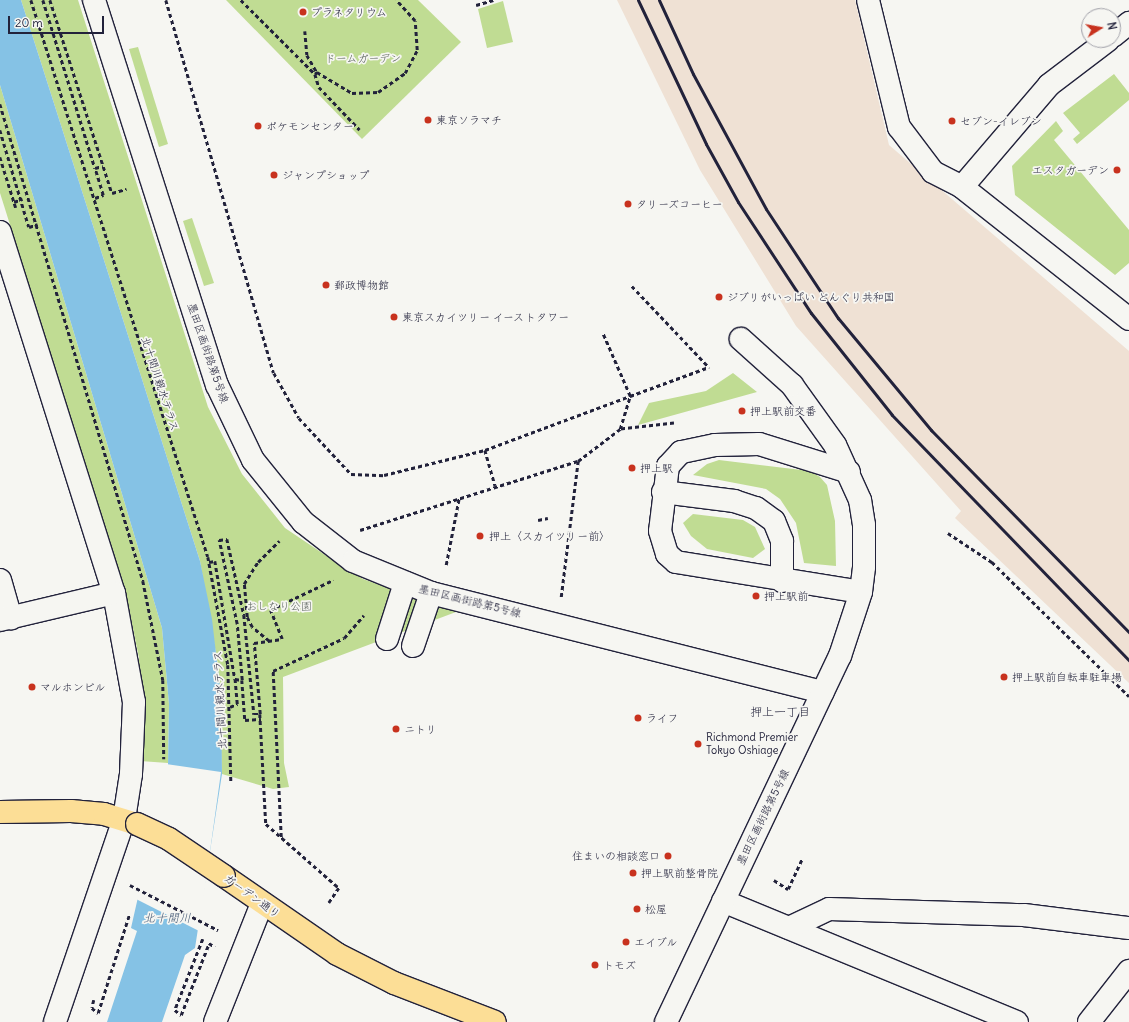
<!DOCTYPE html>
<html>
<head>
<meta charset="utf-8">
<style>
  body { margin:0 }
  #map { position:relative; width:1129px; height:1022px; overflow:hidden; background:#f6f6f2; font-family:Delius,"Klee One",sans-serif }
  div>[style] { position:absolute }
  .built>* { inset:0; background:#efe1d4 }
  .green>* { inset:0; background:#c0dc93 }
  .water>* { inset:0; background:#85c2e5 }
  .pier>* { inset:0; background:#f6f6f2 }
  .path>* { height:2.5px; margin-top:-1.25px; transform-origin:0; background:repeating-linear-gradient(90deg,#22223b 0 4px,transparent 0 7px) }
  .roads { filter:drop-shadow(1px 0 #22223b) drop-shadow(-1px 0 #22223b) drop-shadow(0 1px #22223b) drop-shadow(0 -1px #22223b) }
  .minor>* { height:22px; margin:-11px; padding:0 11px; transform-origin:11px; border-radius:11px; background:#f6f6f2 }
  .major>* { height:22px; margin:-11px; padding:0 11px; transform-origin:11px; border-radius:11px; background:#fcde96 }
  .rail>* { height:3px; margin:-1.5px; padding:0 1.5px; transform-origin:1.5px; border-radius:1.5px; background:#22223b }
  .path-bridge>* { height:2.5px; margin-top:-1.25px; transform-origin:0; background:repeating-linear-gradient(90deg,#22223b 0 4px,transparent 0 7px) }
  .bridges { filter:drop-shadow(1px 0 #22223b) drop-shadow(-1px 0 #22223b) drop-shadow(0 1px #22223b) drop-shadow(0 -1px #22223b) }
  .major-bridge>* { height:22px; margin:-11px; padding:0 11px; transform-origin:11px; border-radius:11px; background:#fcde96 }
  .dots>* { width:11px; height:11px; translate:-50% -50%; box-sizing:border-box; border:2px solid #f6f6f2; border-radius:50% }
  span { translate:-50% -50%; white-space:nowrap; text-align:center; line-height:1.15; -webkit-text-stroke:3.5px #f6f6f2; paint-order:stroke }
  .poi-label { font-size:11px; color:#22223b }
  .left { translate:0 -50%; text-align:left }
  .right { translate:-100% -50%; text-align:right }
  .park-label { font-size:11px; color:#515a55 }
  .street-label { font-size:11px; color:#22223b }
  .neighbourhood-label { font-size:12px; color:#22223b }
  .water-label { font-size:12px; color:#455a76; font-style:italic }
  .north { position:absolute; left:1081px; top:8px; width:40px; height:40px; box-sizing:border-box; background:#f6f6f2; border:1px solid #a1a1a9; border-radius:50%; rotate:79deg; font-size:11px; font-weight:700; line-height:16px; text-align:center; color:#22223b }
  .north::after { content:''; display:block; margin:auto; width:14px; height:18px; background:#c8321e; clip-path:polygon(50% 0,100% 100%,50% 72%,0 100%) }
  .scale { position:absolute; left:8px; top:16px; width:96px; height:18px; box-sizing:border-box; border:2px solid #22223b; border-top:0; padding-left:5px; font-size:12px; line-height:14px; white-space:nowrap; color:#22223b; -webkit-text-stroke:3px #f6f6f2; paint-order:stroke }
</style>
</head>
<body>
<div id="map">
  <div class="built">
    <div style="clip-path:polygon(617px 0,855px 0,889px 145px,1129px 351px,1129px 683px,955px 518px,961px 511px,796px 326px,700px 170px)"></div>
  </div>
  <div class="green">
    <div style="clip-path:polygon(21px 0,78px 0,208px 407px,242px 474px,285px 528px,337px 563px,363px 579px,456px 612px,283px 677px,284px 763px,289px 787px,273px 789px,222px 774px,218px 665px,200px 561px)"></div>
    <div style="clip-path:polygon(226px 0,418px 0,461px 42px,362px 139px)"></div>
    <div style="clip-path:polygon(503px 1px,513px 42px,487px 48px,478px 9px)"></div>
    <div style="clip-path:polygon(138px 47px,168px 144px,159px 147px,129px 49px)"></div>
    <div style="clip-path:polygon(1114px 74px,1129px 93px,1129px 100px,1077px 144px,1073px 139px,1080px 133px,1063px 113px)"></div>
    <div style="clip-path:polygon(0 85px,162px 628px,169px 704px,168px 763px,140px 761px,139px 658px,125px 590px,0 193px)"></div>
    <div style="clip-path:polygon(1056px 121px,1063px 131px,1054px 140px,1129px 230px,1129px 263px,1115px 275px,1015px 195px,1012px 166px)"></div>
    <div style="clip-path:polygon(192px 218px,214px 283px,204px 286px,183px 221px)"></div>
    <div style="clip-path:polygon(733px 373px,757px 392px,638px 425px,649px 403px,706px 391px)"></div>
    <div style="clip-path:polygon(719px 460px,810px 471px,820px 477px,827px 485px,835px 521px,836px 566px,804px 563px,796px 523px,780px 499px,766px 489px,693px 475px,707px 464px)"></div>
    <div style="clip-path:polygon(693px 514px,743px 520px,755px 527px,765px 549px,753px 558px,707px 549px,691px 536px,683px 523px)"></div>
  </div>
  <div class="water">
    <div style="clip-path:polygon(0 0,21px 0,200px 561px,212px 619px,221px 696px,222px 774px,195px 948px,185px 955px,162px 1022px,107px 1022px,137px 931px,131px 928px,168px 765px,169px 704px,162px 628px,0 85px)"></div>
  </div>
  <div class="pier">
    <div style="clip-path:polygon(166px 764px,221px 772px,199px 931px,136px 899px)"></div>
  </div>
  <div class="path">
    <div style="left:31px;top:0;width:584px;rotate:72.37deg"></div>
    <div style="left:208px;top:557px;width:110px;rotate:79.5deg"></div>
    <div style="left:228px;top:665px;width:116px;rotate:88.5deg"></div>
    <div style="left:43px;top:0;width:176px;rotate:72.8deg"></div>
    <div style="left:95px;top:168px;width:8px;rotate:-14deg"></div>
    <div style="left:50px;top:0;width:203px;rotate:72.2deg"></div>
    <div style="left:112px;top:193px;width:15px;rotate:-16deg"></div>
    <div style="left:166px;top:0;width:388px;rotate:73.9deg"></div>
    <div style="left:274px;top:373px;width:51px;rotate:60.9deg"></div>
    <div style="left:299px;top:418px;width:76px;rotate:47.1deg"></div>
    <div style="left:351px;top:474px;width:33px;rotate:2deg"></div>
    <div style="left:384px;top:475px;width:104px;rotate:-13.9deg"></div>
    <div style="left:485px;top:450px;width:37px;rotate:74deg"></div>
    <div style="left:241px;top:0;width:105px;rotate:45deg"></div>
    <div style="left:315px;top:74px;width:3px;rotate:-45deg"></div>
    <div style="left:476px;top:5px;width:18px;rotate:-16deg"></div>
    <div style="left:305px;top:31px;width:24px;rotate:85deg"></div>
    <div style="left:307px;top:55px;width:20px;rotate:60deg"></div>
    <div style="left:317px;top:72px;width:41px;rotate:31deg"></div>
    <div style="left:352px;top:93px;width:26px;rotate:-2deg"></div>
    <div style="left:378px;top:92px;width:33px;rotate:-35deg"></div>
    <div style="left:405px;top:73px;width:26px;rotate:-62deg"></div>
    <div style="left:417px;top:50px;width:29px;rotate:-94deg"></div>
    <div style="left:415px;top:21px;width:28px;rotate:-132deg"></div>
    <div style="left:315px;top:74px;width:14px;rotate:73deg"></div>
    <div style="left:319px;top:87px;width:59px;rotate:46.4deg"></div>
    <div style="left:0;top:104px;width:498px;rotate:73.3deg"></div>
    <div style="left:143px;top:581px;width:101px;rotate:78.6deg"></div>
    <div style="left:163px;top:680px;width:79px;rotate:89.3deg"></div>
    <div style="left:0;top:130px;width:101px;rotate:73.4deg"></div>
    <div style="left:29px;top:227px;width:9px;rotate:-18deg"></div>
    <div style="left:0;top:157px;width:53px;rotate:72.6deg"></div>
    <div style="left:95px;top:198px;width:9px;rotate:-21deg"></div>
    <div style="left:103px;top:195px;width:28px;rotate:-107deg"></div>
    <div style="left:14px;top:202px;width:9px;rotate:-21deg"></div>
    <div style="left:674px;top:423px;width:54px;rotate:173.7deg"></div>
    <div style="left:620px;top:429px;width:34px;rotate:-73deg"></div>
    <div style="left:630px;top:396px;width:84px;rotate:-20.2deg"></div>
    <div style="left:485px;top:450px;width:155px;rotate:-20.4deg"></div>
    <div style="left:630px;top:396px;width:68px;rotate:-113.5deg"></div>
    <div style="left:538px;top:520px;width:10px;rotate:-11deg"></div>
    <div style="left:360px;top:530px;width:229px;rotate:-17.6deg"></div>
    <div style="left:578px;top:461px;width:53px;rotate:-37.3deg"></div>
    <div style="left:948px;top:533px;width:53px;rotate:33.4deg"></div>
    <div style="left:992px;top:562px;width:192px;rotate:44.4deg"></div>
    <div style="left:209px;top:562px;width:6px;rotate:-9deg"></div>
    <div style="left:215px;top:561px;width:120px;rotate:80.4deg"></div>
    <div style="left:235px;top:679px;width:7px;rotate:8deg"></div>
    <div style="left:242px;top:680px;width:56px;rotate:-95.1deg"></div>
    <div style="left:237px;top:624px;width:86px;rotate:-102.1deg"></div>
    <div style="left:219px;top:540px;width:8px;rotate:-7deg"></div>
    <div style="left:227px;top:539px;width:78px;rotate:77.4deg"></div>
    <div style="left:244px;top:615px;width:100px;rotate:84.2deg"></div>
    <div style="left:254px;top:714px;width:6px"></div>
    <div style="left:260px;top:714px;width:110px;rotate:86.9deg"></div>
    <div style="left:266px;top:824px;width:97px;rotate:41.2deg"></div>
    <div style="left:339px;top:888px;width:18px;rotate:124deg"></div>
    <div style="left:446px;top:565px;width:68px;rotate:-79deg"></div>
    <div style="left:561px;top:597px;width:137px;rotate:-82.9deg"></div>
    <div style="left:269px;top:641px;width:22px;rotate:-141deg"></div>
    <div style="left:252px;top:627px;width:11px;rotate:-117deg"></div>
    <div style="left:247px;top:617px;width:33px;rotate:-95deg"></div>
    <div style="left:244px;top:584px;width:26px;rotate:-58deg"></div>
    <div style="left:258px;top:562px;width:30px;rotate:-45deg"></div>
    <div style="left:242px;top:680px;width:40px;rotate:85.7deg"></div>
    <div style="left:245px;top:720px;width:16px;rotate:-4deg"></div>
    <div style="left:230px;top:707px;width:8px;rotate:-23deg"></div>
    <div style="left:237px;top:704px;width:25px;rotate:-95deg"></div>
    <div style="left:260px;top:714px;width:71px;rotate:-94.8deg"></div>
    <div style="left:254px;top:643px;width:28px;rotate:-8deg"></div>
    <div style="left:282px;top:639px;width:31px;rotate:-112deg"></div>
    <div style="left:270px;top:610px;width:70px;rotate:-25.5deg"></div>
    <div style="left:281px;top:837px;width:166px;rotate:-92.8deg"></div>
    <div style="left:273px;top:671px;width:78px;rotate:-24.9deg"></div>
    <div style="left:344px;top:638px;width:30px;rotate:-49deg"></div>
    <div style="left:774px;top:880px;width:17px;rotate:33deg"></div>
    <div style="left:788px;top:889px;width:33px;rotate:-65deg"></div>
    <div style="left:203px;top:939px;width:76px;rotate:111.5deg"></div>
    <div style="left:175px;top:1010px;width:8px;rotate:40deg"></div>
    <div style="left:181px;top:1015px;width:77px;rotate:-68.7deg"></div>
    <div style="left:209px;top:943px;width:7px;rotate:34deg"></div>
    <div style="left:94px;top:1000px;width:8px;rotate:104deg"></div>
    <div style="left:92px;top:1008px;width:8px;rotate:40deg"></div>
    <div style="left:98px;top:1013px;width:103px;rotate:-72.4deg"></div>
  </div>
  <div class="roads">
    <div class="minor">
      <div style="left:94px;top:0;width:404px;rotate:72.3deg"></div>
      <div style="left:217px;top:385px;width:83px;rotate:64.4deg"></div>
      <div style="left:253px;top:460px;width:80px;rotate:51.1deg"></div>
      <div style="left:303px;top:522px;width:63px;rotate:38deg"></div>
      <div style="left:353px;top:561px;width:84px;rotate:22.3deg"></div>
      <div style="left:431px;top:593px;width:404px;rotate:14.2deg"></div>
      <div style="left:868px;top:0;width:131px;rotate:76.3deg"></div>
      <div style="left:899px;top:127px;width:56px;rotate:52.9deg"></div>
      <div style="left:933px;top:172px;width:33px;rotate:27deg"></div>
      <div style="left:962px;top:187px;width:213px;rotate:38.3deg"></div>
      <div style="left:1113px;top:36px;width:21px;rotate:-39deg"></div>
      <div style="left:962px;top:187px;width:134px;rotate:-49.5deg"></div>
      <div style="left:1049px;top:85px;width:74px;rotate:-37.3deg"></div>
      <div style="left:0;top:232px;width:379px;rotate:72.5deg"></div>
      <div style="left:114px;top:593px;width:111px;rotate:79.6deg"></div>
      <div style="left:134px;top:702px;width:72px;rotate:92.4deg"></div>
      <div style="left:131px;top:774px;width:46px;rotate:98.8deg"></div>
      <div style="left:124px;top:819px;width:214px;rotate:108.8deg"></div>
      <div style="left:849px;top:472px;width:94px;rotate:-162.7deg"></div>
      <div style="left:759px;top:444px;width:44px;rotate:178.7deg"></div>
      <div style="left:715px;top:445px;width:35px;rotate:168deg"></div>
      <div style="left:681px;top:452px;width:19px;rotate:133deg"></div>
      <div style="left:668px;top:466px;width:65px;rotate:97deg"></div>
      <div style="left:660px;top:531px;width:24px;rotate:73deg"></div>
      <div style="left:667px;top:554px;width:12px;rotate:42deg"></div>
      <div style="left:676px;top:562px;width:187px;rotate:9.2deg"></div>
      <div style="left:663px;top:492px;width:72px;rotate:7.2deg"></div>
      <div style="left:734px;top:501px;width:23px;rotate:18deg"></div>
      <div style="left:756px;top:508px;width:22px;rotate:36deg"></div>
      <div style="left:774px;top:521px;width:22px;rotate:68deg"></div>
      <div style="left:782px;top:541px;width:40px;rotate:90deg"></div>
      <div style="left:0;top:580px;width:40px;rotate:74deg"></div>
      <div style="left:0;top:620px;width:117px;rotate:-13.3deg"></div>
      <div style="left:387px;top:639px;width:59px;rotate:-72.2deg"></div>
      <div style="left:413px;top:646px;width:56px;rotate:-71.2deg"></div>
      <div style="left:723px;top:901px;width:318px;rotate:22.4deg"></div>
      <div style="left:789px;top:928px;width:44px;rotate:-25.4deg"></div>
      <div style="left:829px;top:909px;width:195px;rotate:1.8deg"></div>
      <div style="left:1024px;top:915px;width:106px;rotate:7.1deg"></div>
      <div style="left:215px;top:1022px;width:128px;rotate:-68.4deg"></div>
      <div style="left:666px;top:1022px;width:405px;rotate:-64.6deg"></div>
      <div style="left:840px;top:656px;width:67px;rotate:-71.8deg"></div>
      <div style="left:861px;top:592px;width:25px;rotate:-83deg"></div>
      <div style="left:864px;top:567px;width:42px;rotate:-90deg"></div>
      <div style="left:864px;top:525px;width:25px;rotate:-99deg"></div>
      <div style="left:860px;top:500px;width:60px;rotate:-114.4deg"></div>
      <div style="left:835px;top:445px;width:74px;rotate:-125.6deg"></div>
      <div style="left:792px;top:385px;width:69px;rotate:-138deg"></div>
      <div style="left:1089px;top:1022px;width:65px;rotate:-51.9deg"></div>
    </div>
    <div class="major">
      <div style="left:0;top:812px;width:71px;rotate:-0.8deg"></div>
      <div style="left:71px;top:811px;width:33px;rotate:5deg"></div>
      <div style="left:104px;top:814px;width:34px;rotate:17deg"></div>
      <div style="left:224px;top:876px;width:137px;rotate:34.6deg"></div>
      <div style="left:337px;top:954px;width:64px;rotate:27deg"></div>
      <div style="left:394px;top:983px;width:108px;rotate:21.1deg"></div>
    </div>
  </div>
  <div class="rail">
    <div style="left:638px;top:0;width:159px;rotate:64.7deg"></div>
    <div style="left:706px;top:144px;width:66px;rotate:61.1deg"></div>
    <div style="left:738px;top:202px;width:133px;rotate:56.7deg"></div>
    <div style="left:811px;top:313px;width:130px;rotate:51.5deg"></div>
    <div style="left:892px;top:415px;width:341px;rotate:46deg"></div>
    <div style="left:659px;top:0;width:81px;rotate:65.3deg"></div>
    <div style="left:693px;top:74px;width:153px;rotate:61.6deg"></div>
    <div style="left:766px;top:209px;width:131px;rotate:56.6deg"></div>
    <div style="left:838px;top:318px;width:146px;rotate:50.3deg"></div>
    <div style="left:931px;top:430px;width:283px;rotate:45.6deg"></div>
  </div>
  <div class="path-bridge">
    <div style="left:632px;top:286px;width:112px;rotate:46.5deg"></div>
    <div style="left:130px;top:885px;width:99px;rotate:27.1deg"></div>
  </div>
  <div class="bridges">
    <div class="major-bridge">
      <div style="left:137px;top:824px;width:35px;rotate:25deg"></div>
      <div style="left:169px;top:839px;width:66px;rotate:33.9deg"></div>
    </div>
  </div>
  <div class="dots">
    <div style="left:303px;top:12px;background:#c8321e"></div>
    <div style="left:428px;top:120px;background:#c8321e"></div>
    <div style="left:952px;top:121px;background:#c8321e"></div>
    <div style="left:258px;top:126px;background:#c8321e"></div>
    <div style="left:1117px;top:170px;background:#c8321e"></div>
    <div style="left:274px;top:175px;background:#c8321e"></div>
    <div style="left:628px;top:204px;background:#c8321e"></div>
    <div style="left:326px;top:285px;background:#c8321e"></div>
    <div style="left:719px;top:297px;background:#c8321e"></div>
    <div style="left:394px;top:317px;background:#c8321e"></div>
    <div style="left:742px;top:411px;background:#c8321e"></div>
    <div style="left:632px;top:468px;background:#c8321e"></div>
    <div style="left:480px;top:536px;background:#c8321e"></div>
    <div style="left:756px;top:596px;background:#c8321e"></div>
    <div style="left:1004px;top:677px;background:#c8321e"></div>
    <div style="left:32px;top:687px;background:#c8321e"></div>
    <div style="left:638px;top:718px;background:#c8321e"></div>
    <div style="left:396px;top:729px;background:#c8321e"></div>
    <div style="left:698px;top:744px;background:#c8321e"></div>
    <div style="left:668px;top:856px;background:#c8321e"></div>
    <div style="left:633px;top:873px;background:#c8321e"></div>
    <div style="left:637px;top:909px;background:#c8321e"></div>
    <div style="left:626px;top:942px;background:#c8321e"></div>
    <div style="left:595px;top:965px;background:#c8321e"></div>
  </div>
  <div class="poi-label">
    <span class="left" style="left:311px;top:12px">プラネタリウム</span>
    <span class="left" style="left:436px;top:120px">東京ソラマチ</span>
    <span class="left" style="left:960px;top:121px">セブン-イレブン</span>
    <span class="left" style="left:266px;top:126px">ポケモンセンター</span>
    <span class="right" style="left:1109px;top:170px">エスタガーデン</span>
    <span class="left" style="left:282px;top:175px">ジャンプショップ</span>
    <span class="left" style="left:636px;top:204px">タリーズコーヒー</span>
    <span class="left" style="left:334px;top:285px">郵政博物館</span>
    <span class="left" style="left:727px;top:297px">ジブリがいっぱい どんぐり共和国</span>
    <span class="left" style="left:402px;top:317px">東京スカイツリー イーストタワー</span>
    <span class="left" style="left:750px;top:411px">押上駅前交番</span>
    <span class="left" style="left:640px;top:468px">押上駅</span>
    <span class="left" style="left:489px;top:536px">押上〈スカイツリー前〉</span>
    <span class="left" style="left:764px;top:596px">押上駅前</span>
    <span class="left" style="left:1012px;top:677px">押上駅前自転車駐車場</span>
    <span class="left" style="left:40px;top:687px">マルホンビル</span>
    <span class="left" style="left:646px;top:718px">ライフ</span>
    <span class="left" style="left:404px;top:729px">ニトリ</span>
    <span class="left" style="left:706px;top:744px">Richmond Premier<br>Tokyo Oshiage</span>
    <span class="right" style="left:660px;top:856px">住まいの相談窓口</span>
    <span class="left" style="left:641px;top:873px">押上駅前整骨院</span>
    <span class="left" style="left:645px;top:909px">松屋</span>
    <span class="left" style="left:634px;top:942px">エイブル</span>
    <span class="left" style="left:603px;top:965px">トモズ</span>
  </div>
  <div class="park-label">
    <span style="left:363px;top:58px">ドームガーデン</span>
    <span style="left:279px;top:606px">おしなり公園</span>
  </div>
  <div class="street-label">
    <span style="left:208px;top:353px;rotate:71deg">墨田区画街路第5号線</span>
    <span style="left:160px;top:384px;rotate:72deg">北十間川親水テラス</span>
    <span style="left:470px;top:601px;rotate:14deg">墨田区画街路第5号線</span>
    <span style="left:220px;top:700px;rotate:-93deg">北十間川親水テラス</span>
    <span style="left:763px;top:817px;rotate:-64deg">墨田区画街路第5号線</span>
    <span style="left:252px;top:896px;rotate:36deg">ガーデン通り</span>
  </div>
  <div class="neighbourhood-label">
    <span style="left:780px;top:712px">押上一丁目</span>
  </div>
  <div class="water-label">
    <span style="left:167px;top:918px">北十間川</span>
  </div>
  <div class="north">N</div>
  <div class="scale">20 m</div>
</div>
</body>
</html>
